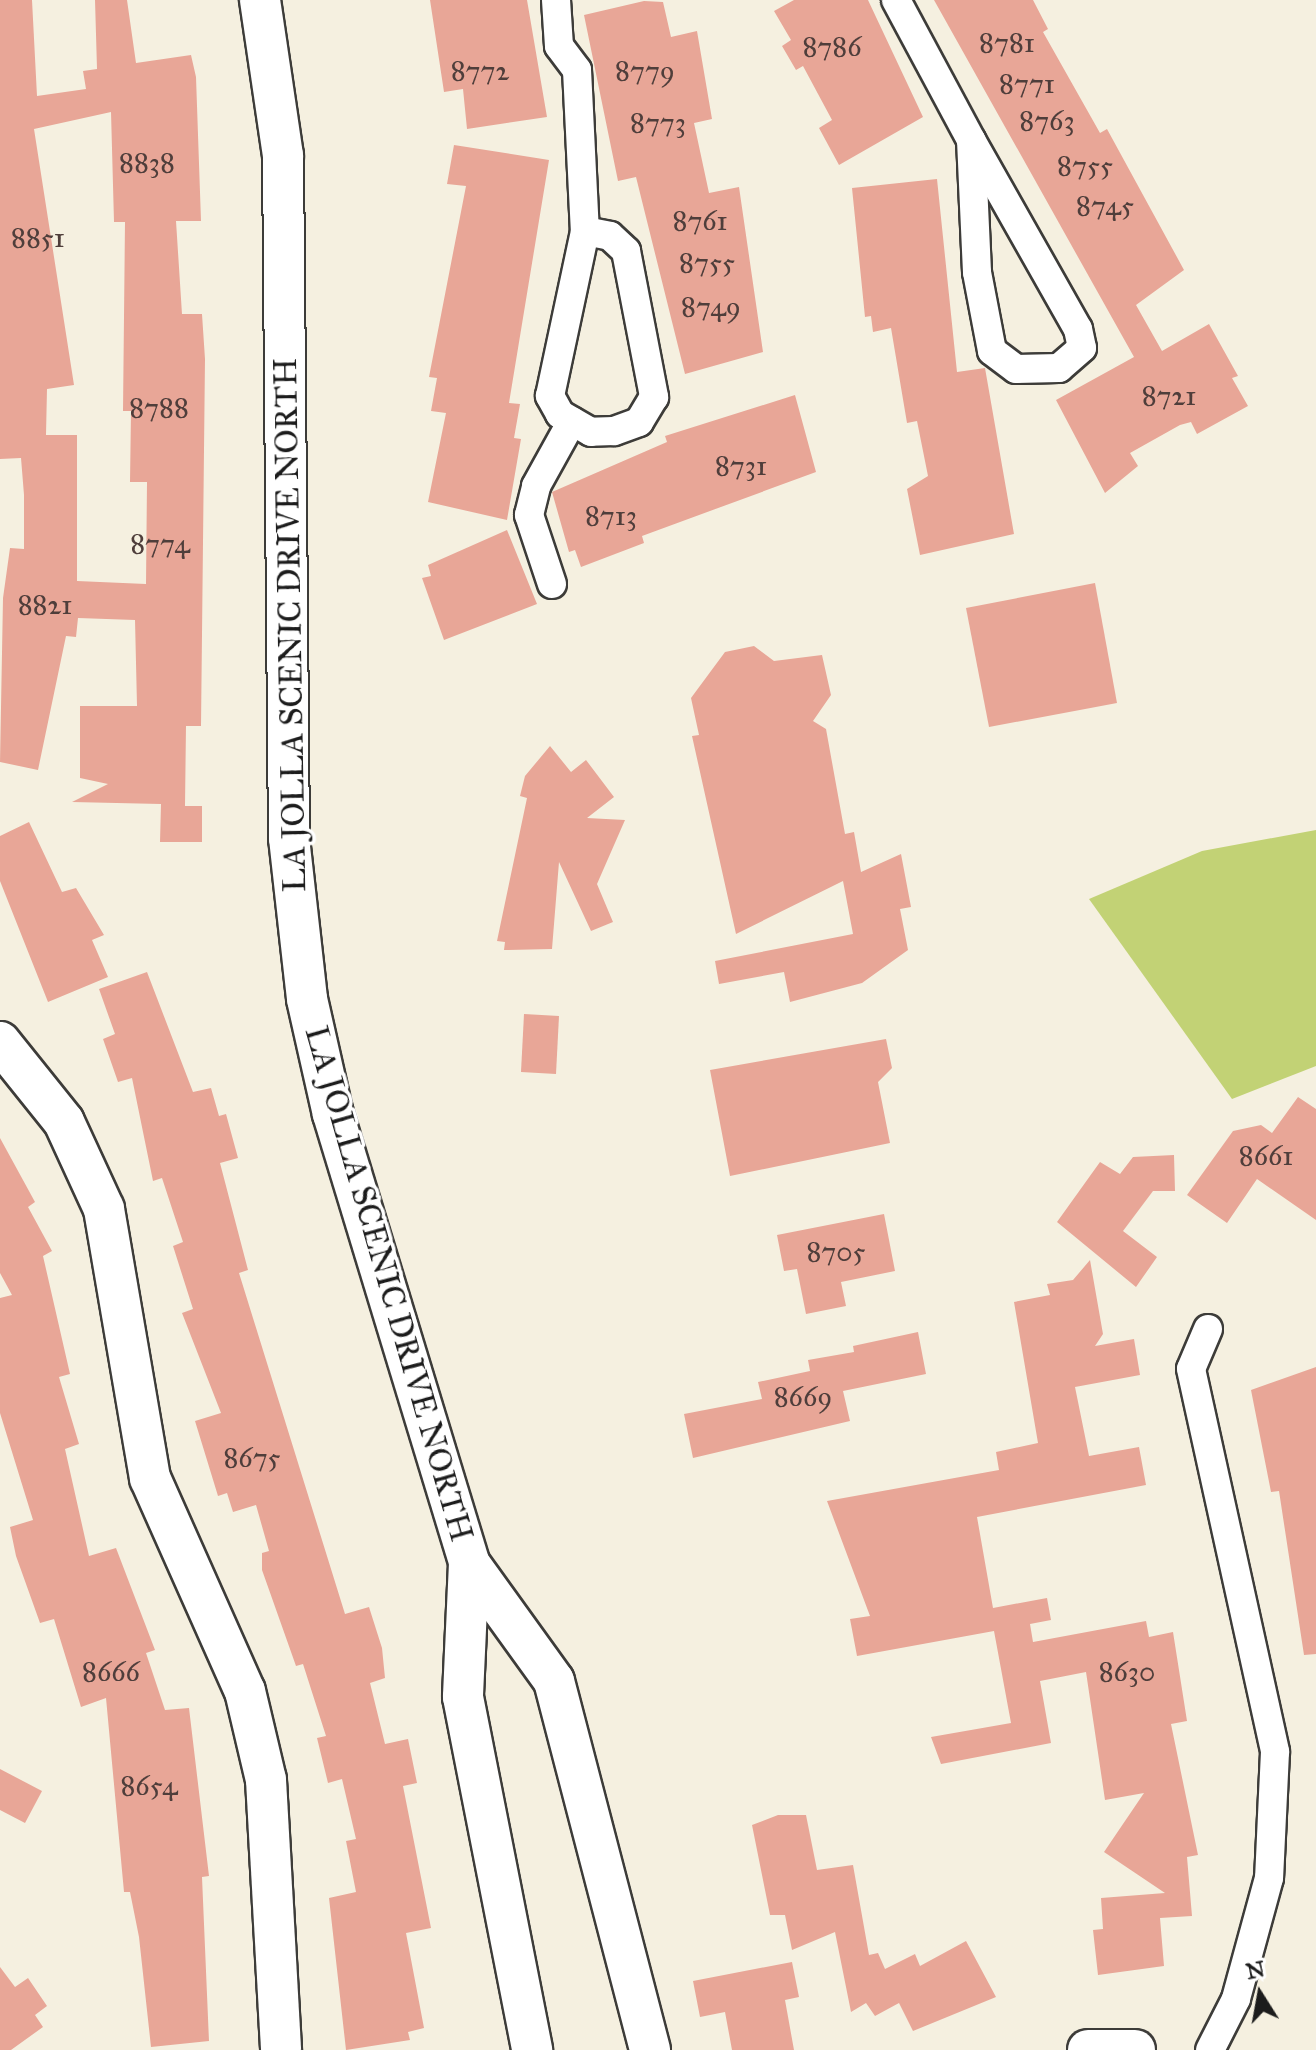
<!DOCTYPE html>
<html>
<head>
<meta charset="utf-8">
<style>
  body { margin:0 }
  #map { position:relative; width:1316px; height:2050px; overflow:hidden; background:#f5f0e0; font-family:"IM FELL Great Primer",serif }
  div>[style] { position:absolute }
  .green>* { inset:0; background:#c2d275 }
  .building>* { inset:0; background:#e8a697 }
  .roads { filter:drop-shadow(2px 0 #3d3c39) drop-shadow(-2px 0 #3d3c39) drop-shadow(0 2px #3d3c39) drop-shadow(0 -2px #3d3c39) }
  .street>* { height:28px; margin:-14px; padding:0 14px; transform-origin:14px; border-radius:14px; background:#fff }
  .secondary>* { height:40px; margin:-20px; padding:0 20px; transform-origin:20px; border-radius:20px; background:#fff }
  span { translate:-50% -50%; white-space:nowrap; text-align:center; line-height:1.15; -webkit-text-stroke:7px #fff; paint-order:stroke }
  .number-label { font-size:28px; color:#4f3e3b }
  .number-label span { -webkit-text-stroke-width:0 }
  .street-label { font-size:32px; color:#1c1c1c }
  .north { position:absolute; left:1220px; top:1954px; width:80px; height:80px; -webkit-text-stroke:6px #fff; paint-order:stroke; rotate:349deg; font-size:22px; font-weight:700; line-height:32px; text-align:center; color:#1c1c1c }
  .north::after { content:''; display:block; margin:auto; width:28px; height:36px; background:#1c1c1c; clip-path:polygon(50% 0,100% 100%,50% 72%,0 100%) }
</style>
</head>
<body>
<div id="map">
  <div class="green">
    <div style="clip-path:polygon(1316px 830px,1316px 1066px,1232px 1099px,1089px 899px,1202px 851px)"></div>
  </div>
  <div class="building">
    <div style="clip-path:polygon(evenodd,0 0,32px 0,37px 96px,86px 89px,83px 71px,97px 69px,95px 0,127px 0,136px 63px,191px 55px,196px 77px,201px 221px,176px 221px,182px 314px,202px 314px,205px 359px,201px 726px,186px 726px,185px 806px,202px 806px,202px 842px,160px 842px,161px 804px,72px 802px,108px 784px,80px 778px,80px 706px,137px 706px,135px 620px,78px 618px,76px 637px,66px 636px,38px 770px,0 762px,3px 598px,10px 548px,24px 549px,24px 495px,21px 458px,0 459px,0 0,111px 112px,114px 222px,125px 222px,123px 411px,131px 411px,130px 482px,147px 482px,146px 584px,77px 581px,77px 435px,46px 435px,47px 389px,74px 385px,34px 129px,111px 112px)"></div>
    <div style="clip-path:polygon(430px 0,527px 0,547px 117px,467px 129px,463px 89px,444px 92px)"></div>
    <div style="clip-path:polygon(794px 0,868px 0,923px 117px,839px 165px,819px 128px,832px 120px,803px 66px,796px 70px,782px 46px,791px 40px,774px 11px)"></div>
    <div style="clip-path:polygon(934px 0,1033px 0,1048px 29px,1043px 32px,1100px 133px,1107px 129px,1184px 270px,1136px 305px,1162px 351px,1209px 324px,1238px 376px,1232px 378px,1248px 406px,1197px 434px,1191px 422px,1180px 425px,1130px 453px,1138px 466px,1105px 493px,1056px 400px,1134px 357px)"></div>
    <div style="clip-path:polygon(644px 1px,663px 2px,671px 37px,697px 31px,712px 119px,694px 123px,709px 193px,739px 187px,763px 352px,685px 374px,636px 177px,618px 181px,584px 15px)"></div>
    <div style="clip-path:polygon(454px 145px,549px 160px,509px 403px,520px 404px,514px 438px,521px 439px,507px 520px,428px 502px,446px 413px,431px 411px,437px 378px,429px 377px,466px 186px,447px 184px)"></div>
    <div style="clip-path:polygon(937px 179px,957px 372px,985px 368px,1014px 534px,920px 555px,907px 489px,928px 476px,917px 421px,907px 423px,891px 328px,873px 332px,871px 316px,865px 317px,852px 188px)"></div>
    <div style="clip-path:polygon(795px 395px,816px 472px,642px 536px,644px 543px,581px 567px,575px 550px,569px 552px,552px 492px,667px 442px,665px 436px)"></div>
    <div style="clip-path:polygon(507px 530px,537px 604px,444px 640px,422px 578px,431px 576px,428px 565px)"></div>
    <div style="clip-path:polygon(1095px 583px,1117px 703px,989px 727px,966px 608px)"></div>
    <div style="clip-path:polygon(754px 646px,774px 661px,822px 655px,831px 695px,813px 721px,826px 729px,845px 834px,854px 832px,861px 872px,901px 854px,911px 907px,900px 909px,908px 950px,862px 983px,790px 1002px,784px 972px,719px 984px,715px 961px,853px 934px,843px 881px,736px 934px,692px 736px,699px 735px,691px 698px,725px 652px)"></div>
    <div style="clip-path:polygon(550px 746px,571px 772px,586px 760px,614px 797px,587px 818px,625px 820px,597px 884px,613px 922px,591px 931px,559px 862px,552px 949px,504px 950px,505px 942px,497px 941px,527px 798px,520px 796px,525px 776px)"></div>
    <div style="clip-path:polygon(29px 822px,62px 892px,76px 888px,104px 935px,92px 940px,108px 977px,48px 1002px,0 881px,0 836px)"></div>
    <div style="clip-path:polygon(147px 972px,193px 1092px,211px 1088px,219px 1116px,226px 1114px,238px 1158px,220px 1163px,248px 1270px,239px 1273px,345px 1614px,369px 1607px,382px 1648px,385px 1678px,370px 1683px,385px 1744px,408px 1739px,417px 1783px,403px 1786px,431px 1928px,406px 1933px,424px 2028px,408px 2032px,410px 2040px,346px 2050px,329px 1898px,356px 1892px,346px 1841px,356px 1839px,342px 1779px,328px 1783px,317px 1738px,326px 1736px,303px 1664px,296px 1666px,262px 1570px,262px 1553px,269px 1551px,256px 1505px,233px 1512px,227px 1493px,218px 1496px,195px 1421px,221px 1413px,182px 1313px,193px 1309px,173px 1246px,183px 1242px,162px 1178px,153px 1181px,132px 1078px,118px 1082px,103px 1039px,115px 1034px,99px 989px)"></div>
    <div style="clip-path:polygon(524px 1014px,559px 1016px,556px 1074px,521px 1072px)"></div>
    <div style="clip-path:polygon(886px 1039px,892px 1068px,878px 1082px,890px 1143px,730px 1176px,710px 1070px)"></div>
    <div style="clip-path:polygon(1298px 1097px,1316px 1109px,1316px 1220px,1257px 1179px,1227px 1223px,1187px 1195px,1233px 1131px,1261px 1125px,1272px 1133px)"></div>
    <div style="clip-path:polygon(0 1138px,35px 1202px,28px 1207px,52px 1251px,43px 1256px,70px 1374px,59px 1377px,79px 1444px,65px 1449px,89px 1556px,116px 1548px,155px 1650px,146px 1653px,165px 1710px,189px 1708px,209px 1876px,202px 1877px,209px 2041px,151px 2047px,139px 1937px,130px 1892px,124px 1892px,106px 1698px,81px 1707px,54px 1619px,40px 1623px,16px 1556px,10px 1527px,33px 1520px,0 1413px,0 1298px,12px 1295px,0 1273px)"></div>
    <div style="clip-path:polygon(1174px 1155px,1175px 1191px,1153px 1191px,1123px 1231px,1157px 1257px,1136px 1287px,1057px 1222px,1100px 1162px,1120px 1174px,1133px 1157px)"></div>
    <div style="clip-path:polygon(884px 1214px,895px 1271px,841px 1282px,846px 1306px,806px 1314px,797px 1269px,784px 1271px,777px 1235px)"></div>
    <div style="clip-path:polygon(1090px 1260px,1103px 1334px,1095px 1346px,1134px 1339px,1140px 1375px,1075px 1387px,1089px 1456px,1139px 1447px,1146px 1485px,977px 1517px,993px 1608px,1047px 1598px,1051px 1620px,1030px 1624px,1033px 1642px,1146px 1621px,1149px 1637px,1173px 1632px,1187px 1721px,1171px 1724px,1198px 1855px,1187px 1857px,1192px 1916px,1160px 1918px,1164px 1966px,1098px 1975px,1093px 1930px,1103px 1929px,1101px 1898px,1165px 1893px,1104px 1852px,1144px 1793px,1105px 1800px,1086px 1672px,1040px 1681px,1051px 1743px,941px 1764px,931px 1737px,1011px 1723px,994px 1631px,857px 1656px,850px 1619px,870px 1616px,827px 1501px,999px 1470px,996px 1452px,1038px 1443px,1014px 1302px,1050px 1295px,1047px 1284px,1073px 1280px)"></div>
    <div style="clip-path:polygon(918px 1332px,926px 1374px,843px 1391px,850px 1421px,693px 1458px,684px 1414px,762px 1399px,758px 1382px,810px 1371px,808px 1360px,854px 1352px,853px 1346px)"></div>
    <div style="clip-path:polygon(1316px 1367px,1316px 1654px,1304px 1655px,1279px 1491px,1271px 1492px,1251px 1390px)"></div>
    <div style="clip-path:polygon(0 1769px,42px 1791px,25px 1823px,0 1810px)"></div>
    <div style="clip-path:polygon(778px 1815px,806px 1815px,817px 1870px,853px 1865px,869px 1955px,878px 1953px,885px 1969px,915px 1954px,920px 1966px,966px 1941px,996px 1997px,913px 2031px,899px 2003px,875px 2016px,866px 2003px,851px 2012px,835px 1932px,792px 1950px,785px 1915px,770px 1915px,752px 1825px)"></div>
    <div style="clip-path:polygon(792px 1962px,799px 1997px,785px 2000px,794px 2050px,732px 2050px,725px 2012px,700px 2017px,693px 1981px)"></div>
    <div style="clip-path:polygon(0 1967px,15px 1987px,28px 1978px,47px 2006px,35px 2015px,43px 2027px,11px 2050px,0 2050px)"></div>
  </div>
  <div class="roads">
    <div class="street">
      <div style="left:556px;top:0;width:46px;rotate:86.3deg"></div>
      <div style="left:559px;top:46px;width:30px;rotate:53deg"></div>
      <div style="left:577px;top:70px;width:161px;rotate:87.2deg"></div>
      <div style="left:896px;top:0;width:159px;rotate:61.8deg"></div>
      <div style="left:971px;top:140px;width:217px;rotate:60.5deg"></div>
      <div style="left:1078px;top:329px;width:19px;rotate:78deg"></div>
      <div style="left:1082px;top:348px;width:30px;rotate:139deg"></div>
      <div style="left:1059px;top:368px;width:43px;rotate:178.7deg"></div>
      <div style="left:1016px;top:369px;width:30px;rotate:-143deg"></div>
      <div style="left:992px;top:351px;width:80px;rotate:-100.8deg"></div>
      <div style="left:977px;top:272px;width:132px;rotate:-92.6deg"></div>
      <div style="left:585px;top:231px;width:25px;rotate:11deg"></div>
      <div style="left:610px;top:236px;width:22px;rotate:43deg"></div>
      <div style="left:626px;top:251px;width:149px;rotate:79.1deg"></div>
      <div style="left:654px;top:397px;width:29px;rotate:121deg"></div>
      <div style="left:639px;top:422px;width:27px;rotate:160deg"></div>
      <div style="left:614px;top:431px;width:23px;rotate:178deg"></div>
      <div style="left:591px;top:432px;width:36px;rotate:-150deg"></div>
      <div style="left:560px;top:414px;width:21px;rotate:-119deg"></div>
      <div style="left:550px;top:396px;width:169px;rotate:-78deg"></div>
      <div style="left:552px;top:584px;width:73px;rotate:-108.4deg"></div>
      <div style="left:529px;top:515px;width:30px;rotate:-76deg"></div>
      <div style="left:536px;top:486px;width:74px;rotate:-61deg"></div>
      <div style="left:1208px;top:1329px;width:43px;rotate:113deg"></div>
      <div style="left:1191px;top:1369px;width:392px;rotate:77.6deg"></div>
      <div style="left:1275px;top:1752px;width:126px;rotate:92.7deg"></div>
      <div style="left:1269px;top:1878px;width:125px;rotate:105.3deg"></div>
      <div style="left:1236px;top:1999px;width:57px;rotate:117deg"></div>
    </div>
    <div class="secondary">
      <div style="left:260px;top:0;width:157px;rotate:81.6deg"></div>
      <div style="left:283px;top:155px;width:683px;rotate:89.5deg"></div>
      <div style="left:289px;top:838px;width:162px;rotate:83.6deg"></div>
      <div style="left:307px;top:999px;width:118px;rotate:77.3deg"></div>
      <div style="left:333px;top:1114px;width:469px;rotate:73.1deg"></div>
      <div style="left:469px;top:1563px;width:145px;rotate:54.2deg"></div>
      <div style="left:554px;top:1681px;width:381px;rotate:75.4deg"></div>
      <div style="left:0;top:1042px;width:102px;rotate:51.3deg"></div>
      <div style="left:64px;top:1122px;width:96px;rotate:65.3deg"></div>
      <div style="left:104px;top:1209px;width:273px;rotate:80.3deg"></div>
      <div style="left:150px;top:1478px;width:233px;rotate:66deg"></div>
      <div style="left:245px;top:1691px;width:91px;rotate:76.7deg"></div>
      <div style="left:266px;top:1780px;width:270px;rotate:86.8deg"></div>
      <div style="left:469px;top:1563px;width:134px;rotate:92.6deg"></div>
      <div style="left:463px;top:1697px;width:360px;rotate:78.9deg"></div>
      <div style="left:1088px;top:2050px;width:47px"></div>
    </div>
  </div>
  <div class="number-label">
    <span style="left:1007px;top:43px">8781</span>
    <span style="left:832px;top:47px">8786</span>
    <span style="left:480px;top:71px">8772</span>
    <span style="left:645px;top:71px">8779</span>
    <span style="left:1027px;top:84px">8771</span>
    <span style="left:1047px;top:121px">8763</span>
    <span style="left:658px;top:123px">8773</span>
    <span style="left:147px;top:163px">8838</span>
    <span style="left:1085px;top:166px">8755</span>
    <span style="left:1105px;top:206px">8745</span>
    <span style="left:700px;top:221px">8761</span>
    <span style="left:38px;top:238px">8851</span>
    <span style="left:707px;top:263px">8755</span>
    <span style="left:711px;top:307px">8749</span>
    <span style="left:1169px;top:396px">8721</span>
    <span style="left:159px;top:408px">8788</span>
    <span style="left:741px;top:466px">8731</span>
    <span style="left:611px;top:516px">8713</span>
    <span style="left:160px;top:544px">8774</span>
    <span style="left:45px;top:605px">8821</span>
    <span style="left:1266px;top:1156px">8661</span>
    <span style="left:836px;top:1252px">8705</span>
    <span style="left:803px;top:1397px">8669</span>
    <span style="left:252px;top:1458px">8675</span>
    <span style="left:111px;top:1672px">8666</span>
    <span style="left:1127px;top:1672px">8630</span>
    <span style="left:149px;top:1786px">8654</span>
  </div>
  <div class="street-label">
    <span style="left:291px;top:625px;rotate:-91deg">LA JOLLA SCENIC DRIVE NORTH</span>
    <span style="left:388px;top:1284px;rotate:74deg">LA JOLLA SCENIC DRIVE NORTH</span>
  </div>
  <div class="north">N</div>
</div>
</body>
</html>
